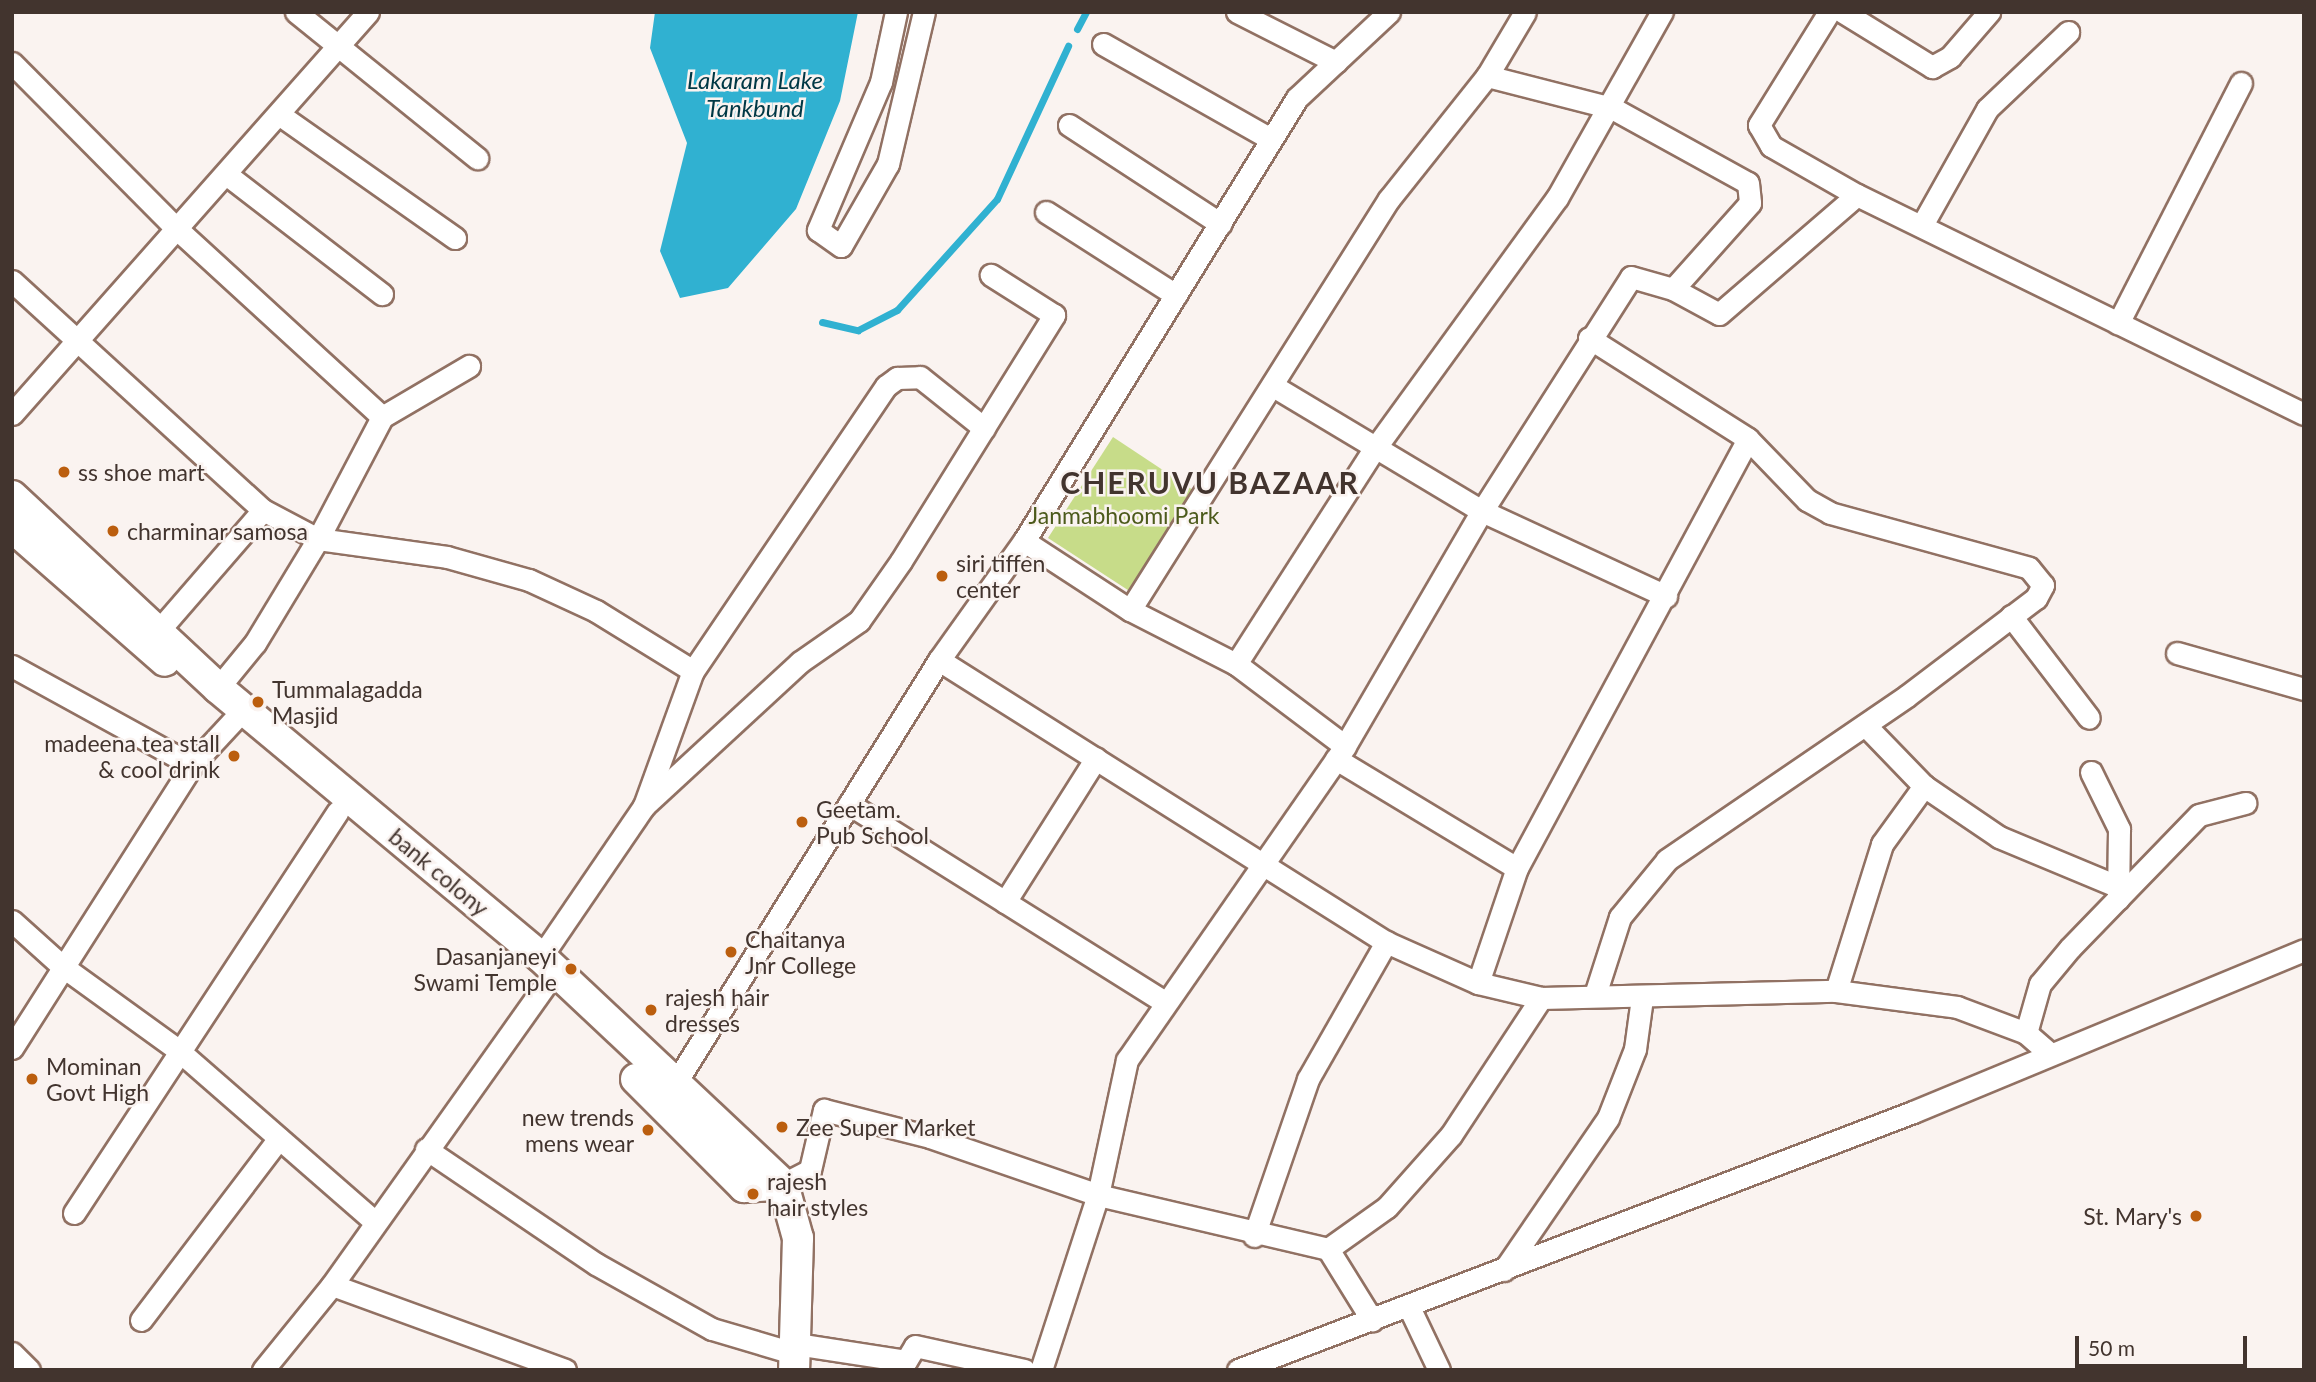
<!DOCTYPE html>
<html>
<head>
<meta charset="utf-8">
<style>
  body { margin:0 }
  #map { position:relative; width:2316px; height:1382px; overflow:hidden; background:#faf3f0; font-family:Lato,sans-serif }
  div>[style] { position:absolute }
  .green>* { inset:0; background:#c7dc89 }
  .water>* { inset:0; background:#30b1d1 }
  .stream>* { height:7px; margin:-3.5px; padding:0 3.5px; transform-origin:3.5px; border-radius:3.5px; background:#30b1d1 }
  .roads { filter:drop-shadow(2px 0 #917163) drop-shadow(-2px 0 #917163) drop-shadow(0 2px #917163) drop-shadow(0 -2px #917163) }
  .minor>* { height:21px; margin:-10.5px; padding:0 10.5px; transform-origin:10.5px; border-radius:10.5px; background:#fff }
  .secondary>* { height:30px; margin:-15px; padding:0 15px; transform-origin:15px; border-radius:15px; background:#fff }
  .dots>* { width:19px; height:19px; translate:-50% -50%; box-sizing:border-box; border:4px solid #faf3f0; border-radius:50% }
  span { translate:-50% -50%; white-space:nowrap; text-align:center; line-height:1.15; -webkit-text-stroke:5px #faf3f0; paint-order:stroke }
  .poi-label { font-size:23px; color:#42342e }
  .left { translate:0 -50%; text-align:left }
  .right { translate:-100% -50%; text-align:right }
  .park-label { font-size:23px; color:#4c5a1b }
  .street-label { font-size:23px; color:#42342e }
  .water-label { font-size:24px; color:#003845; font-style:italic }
  .district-label { font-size:30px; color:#42342e; font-weight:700; letter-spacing:2px }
  .frame { position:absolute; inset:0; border:14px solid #42342e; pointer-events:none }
  .scale { position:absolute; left:2075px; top:1336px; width:172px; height:32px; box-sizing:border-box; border:4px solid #42342e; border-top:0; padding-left:9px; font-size:21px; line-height:24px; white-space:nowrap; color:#42342e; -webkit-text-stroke:5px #faf3f0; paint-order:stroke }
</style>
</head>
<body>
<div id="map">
  <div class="green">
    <div style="clip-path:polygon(1113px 437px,1199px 494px,1134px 594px,1048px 538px)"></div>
  </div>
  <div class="water">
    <div style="clip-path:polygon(655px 12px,858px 12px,840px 101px,796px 209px,728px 288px,680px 298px,660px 251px,687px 143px,650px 48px)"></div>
  </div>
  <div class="stream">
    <div style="left:1077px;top:29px;width:19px;rotate:-62deg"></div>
    <div style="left:822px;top:322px;width:37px;rotate:13deg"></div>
    <div style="left:858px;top:330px;width:44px;rotate:-27.1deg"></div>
    <div style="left:897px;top:310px;width:149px;rotate:-48deg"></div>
    <div style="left:997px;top:199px;width:169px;rotate:-65.1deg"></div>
  </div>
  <div class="roads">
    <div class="minor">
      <div style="left:296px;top:12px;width:233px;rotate:38.9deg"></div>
      <div style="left:896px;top:12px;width:72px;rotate:102.1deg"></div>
      <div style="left:881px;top:82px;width:161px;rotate:113.1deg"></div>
      <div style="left:818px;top:230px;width:28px;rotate:35deg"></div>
      <div style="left:841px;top:246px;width:95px;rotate:-60.2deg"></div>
      <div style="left:888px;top:164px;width:156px;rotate:-76.7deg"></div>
      <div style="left:1237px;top:12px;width:111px;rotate:26.8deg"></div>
      <div style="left:1829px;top:12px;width:133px;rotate:121.8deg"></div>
      <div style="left:1759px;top:125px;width:24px;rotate:60deg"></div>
      <div style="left:1771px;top:146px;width:99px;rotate:29.7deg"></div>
      <div style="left:1843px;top:12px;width:105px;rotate:31.7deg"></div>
      <div style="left:1932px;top:67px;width:21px;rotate:-29deg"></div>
      <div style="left:1950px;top:57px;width:60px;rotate:-49.1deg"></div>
      <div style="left:1103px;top:44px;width:193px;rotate:29.5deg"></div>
      <div style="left:12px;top:63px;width:234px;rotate:45.2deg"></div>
      <div style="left:177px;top:229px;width:278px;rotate:42.5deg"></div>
      <div style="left:382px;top:417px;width:101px;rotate:-30.4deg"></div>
      <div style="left:1487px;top:76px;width:129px;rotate:14.4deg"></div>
      <div style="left:1612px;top:108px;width:155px;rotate:28.9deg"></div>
      <div style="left:1748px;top:183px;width:20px;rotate:84deg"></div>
      <div style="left:1750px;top:203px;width:115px;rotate:131.8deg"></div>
      <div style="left:2241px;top:83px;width:270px;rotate:117.1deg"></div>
      <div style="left:2118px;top:323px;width:207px;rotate:26.1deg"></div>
      <div style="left:280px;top:115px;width:214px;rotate:35.1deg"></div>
      <div style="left:1069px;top:125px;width:181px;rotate:33.1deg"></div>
      <div style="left:226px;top:174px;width:197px;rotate:37.6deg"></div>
      <div style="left:1046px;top:212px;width:154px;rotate:32.6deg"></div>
      <div style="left:1922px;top:225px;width:133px;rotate:-60.7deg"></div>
      <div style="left:1987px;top:109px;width:112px;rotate:-43.5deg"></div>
      <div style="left:12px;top:281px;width:340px;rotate:42.4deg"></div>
      <div style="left:263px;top:510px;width:62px;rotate:27.8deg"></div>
      <div style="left:318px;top:539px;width:130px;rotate:7.9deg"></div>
      <div style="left:447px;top:557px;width:85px;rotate:15.7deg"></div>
      <div style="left:529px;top:580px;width:74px;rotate:24.8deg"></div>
      <div style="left:596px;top:611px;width:114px;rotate:31.7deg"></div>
      <div style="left:1589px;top:338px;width:188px;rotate:32.4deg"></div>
      <div style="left:1748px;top:439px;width:85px;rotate:46deg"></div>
      <div style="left:1807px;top:500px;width:26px;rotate:29deg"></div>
      <div style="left:1830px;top:513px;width:206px;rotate:15.4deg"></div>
      <div style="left:2029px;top:568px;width:22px;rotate:51deg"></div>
      <div style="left:2043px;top:585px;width:15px;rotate:118deg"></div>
      <div style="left:2036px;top:598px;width:162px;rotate:142.8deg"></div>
      <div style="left:1907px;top:696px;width:291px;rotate:145.7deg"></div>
      <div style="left:1667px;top:860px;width:74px;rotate:129.5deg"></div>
      <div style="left:1620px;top:917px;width:82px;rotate:107.8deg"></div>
      <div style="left:1273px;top:386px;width:244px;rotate:30.9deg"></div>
      <div style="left:1482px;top:511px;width:203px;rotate:24.8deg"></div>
      <div style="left:12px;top:414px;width:537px;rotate:-48.47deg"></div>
      <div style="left:1024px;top:541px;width:126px;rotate:33.1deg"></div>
      <div style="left:1130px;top:610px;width:119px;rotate:27deg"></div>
      <div style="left:1236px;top:664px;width:136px;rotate:37deg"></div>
      <div style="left:1130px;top:610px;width:486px;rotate:-57.8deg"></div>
      <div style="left:1389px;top:199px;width:157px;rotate:-51.5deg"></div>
      <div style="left:1487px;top:76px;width:74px;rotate:-59.3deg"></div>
      <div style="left:2011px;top:616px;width:128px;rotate:52.6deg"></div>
      <div style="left:160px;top:629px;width:157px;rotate:-49.1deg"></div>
      <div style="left:2177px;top:653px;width:132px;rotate:15.8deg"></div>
      <div style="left:939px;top:660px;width:529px;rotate:32.25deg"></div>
      <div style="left:1386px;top:942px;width:101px;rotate:24deg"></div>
      <div style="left:1478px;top:983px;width:65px;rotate:13.4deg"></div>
      <div style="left:1541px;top:998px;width:295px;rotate:-1.4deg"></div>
      <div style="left:1836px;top:991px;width:122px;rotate:7.5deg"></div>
      <div style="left:1957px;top:1007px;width:74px;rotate:20.6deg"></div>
      <div style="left:2026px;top:1033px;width:29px;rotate:41deg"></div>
      <div style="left:1236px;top:664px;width:253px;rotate:-57.3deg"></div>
      <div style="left:1373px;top:451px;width:313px;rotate:-54deg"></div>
      <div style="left:1557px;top:198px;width:214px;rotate:-60.6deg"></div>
      <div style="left:12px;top:666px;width:205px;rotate:28.8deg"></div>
      <div style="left:218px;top:688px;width:58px;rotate:-50.6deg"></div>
      <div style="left:255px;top:643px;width:122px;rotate:-58.8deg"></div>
      <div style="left:318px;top:539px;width:138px;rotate:-62.3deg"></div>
      <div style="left:1865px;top:725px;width:85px;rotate:46deg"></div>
      <div style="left:1924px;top:786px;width:91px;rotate:34.2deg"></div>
      <div style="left:1999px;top:837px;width:130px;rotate:22.6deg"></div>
      <div style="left:1336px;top:759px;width:211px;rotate:31.1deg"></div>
      <div style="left:2091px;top:772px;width:64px;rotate:63.8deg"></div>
      <div style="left:2119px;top:829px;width:70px;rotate:90.8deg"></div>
      <div style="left:849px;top:804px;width:374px;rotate:32.1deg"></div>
      <div style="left:644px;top:806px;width:144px;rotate:-70.1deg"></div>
      <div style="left:693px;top:671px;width:344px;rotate:-55.9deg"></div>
      <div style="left:886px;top:386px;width:14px;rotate:-36deg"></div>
      <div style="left:897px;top:378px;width:23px;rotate:-2deg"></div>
      <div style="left:920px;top:377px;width:82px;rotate:38.6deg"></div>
      <div style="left:1005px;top:902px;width:170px;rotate:-57.7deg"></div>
      <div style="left:12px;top:921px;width:67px;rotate:42deg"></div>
      <div style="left:62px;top:966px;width:143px;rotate:35.9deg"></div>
      <div style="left:178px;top:1050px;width:260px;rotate:41.1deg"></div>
      <div style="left:541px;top:957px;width:183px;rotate:-55.7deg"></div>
      <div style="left:644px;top:806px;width:212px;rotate:-42.7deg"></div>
      <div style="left:800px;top:662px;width:72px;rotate:-34.8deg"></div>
      <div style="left:859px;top:621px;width:73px;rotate:-55deg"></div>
      <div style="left:901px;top:561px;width:290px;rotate:-58.1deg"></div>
      <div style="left:1054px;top:315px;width:75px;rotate:-147.6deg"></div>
      <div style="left:1478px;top:983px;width:121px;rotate:-71.3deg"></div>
      <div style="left:1517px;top:868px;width:487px;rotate:-61.7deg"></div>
      <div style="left:1836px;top:991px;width:154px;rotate:-72.6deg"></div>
      <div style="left:1882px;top:844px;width:72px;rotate:-54.1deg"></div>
      <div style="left:2026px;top:1033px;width:51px;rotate:-74.1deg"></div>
      <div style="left:2040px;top:984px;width:47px;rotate:-50.2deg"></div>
      <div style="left:2070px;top:948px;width:185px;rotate:-45.9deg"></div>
      <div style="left:2199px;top:815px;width:48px;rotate:-14.6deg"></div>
      <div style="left:12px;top:1048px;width:335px;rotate:-57.5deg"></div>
      <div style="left:192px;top:765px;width:75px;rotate:-47.2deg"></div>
      <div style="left:673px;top:1087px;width:503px;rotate:-58.08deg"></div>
      <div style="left:939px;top:660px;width:146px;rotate:-54.5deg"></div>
      <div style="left:1024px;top:541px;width:520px;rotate:-58.36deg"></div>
      <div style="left:1297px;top:98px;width:126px;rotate:-43.1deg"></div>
      <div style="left:426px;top:1149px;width:205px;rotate:34.1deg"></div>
      <div style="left:596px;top:1264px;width:133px;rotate:29.3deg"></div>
      <div style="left:712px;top:1329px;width:84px;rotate:16.5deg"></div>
      <div style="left:783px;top:1184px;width:30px;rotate:-27deg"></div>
      <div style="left:810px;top:1170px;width:62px;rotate:-76.9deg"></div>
      <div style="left:824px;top:1110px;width:109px;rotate:14.3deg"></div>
      <div style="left:930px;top:1137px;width:178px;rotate:19deg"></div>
      <div style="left:1098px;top:1195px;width:236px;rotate:13.2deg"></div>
      <div style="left:1328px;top:1249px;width:84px;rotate:58.2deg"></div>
      <div style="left:74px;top:1213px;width:480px;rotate:-56.7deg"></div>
      <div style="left:1254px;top:1236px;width:166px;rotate:-71deg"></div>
      <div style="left:1308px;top:1079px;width:158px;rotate:-60.3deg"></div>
      <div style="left:1328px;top:1249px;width:72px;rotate:-35.4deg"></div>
      <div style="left:1387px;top:1207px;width:96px;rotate:-48.4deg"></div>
      <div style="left:1451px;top:1135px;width:164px;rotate:-56.7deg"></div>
      <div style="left:1504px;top:1270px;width:184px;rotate:-55.6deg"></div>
      <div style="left:1608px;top:1118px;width:74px;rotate:-68.6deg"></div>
      <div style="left:1635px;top:1049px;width:51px;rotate:-82.2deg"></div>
      <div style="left:332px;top:1285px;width:248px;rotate:20deg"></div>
      <div style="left:1409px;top:1307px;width:70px;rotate:64.5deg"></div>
      <div style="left:141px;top:1320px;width:228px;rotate:-52.8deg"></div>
      <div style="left:796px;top:1344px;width:111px;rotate:8.8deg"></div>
      <div style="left:906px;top:1361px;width:17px;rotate:-59deg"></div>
      <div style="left:915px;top:1346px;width:112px;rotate:12.4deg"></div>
      <div style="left:12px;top:1353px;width:24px;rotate:45deg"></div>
      <div style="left:263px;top:1370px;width:109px;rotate:-50.9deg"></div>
      <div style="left:332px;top:1285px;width:385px;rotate:-54.6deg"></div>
      <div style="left:1041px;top:1370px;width:184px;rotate:-72deg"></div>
      <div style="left:1098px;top:1195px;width:138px;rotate:-77.9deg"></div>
      <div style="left:1127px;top:1060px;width:382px;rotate:-55.2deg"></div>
      <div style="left:1345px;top:746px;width:272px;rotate:-59.8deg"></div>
      <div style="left:1482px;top:511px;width:277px;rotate:-57.5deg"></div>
      <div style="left:1631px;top:277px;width:44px;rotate:15.9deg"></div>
      <div style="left:1673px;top:289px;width:52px;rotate:28.5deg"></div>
      <div style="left:1719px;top:314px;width:182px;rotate:-40.8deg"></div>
      <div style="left:1857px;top:195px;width:291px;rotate:26.1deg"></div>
      <div style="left:1238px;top:1370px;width:723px;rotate:-20.92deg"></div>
      <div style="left:1913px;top:1112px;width:423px;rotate:-22.5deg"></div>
    </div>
    <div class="secondary">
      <div style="left:12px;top:496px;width:282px;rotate:43deg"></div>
      <div style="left:218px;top:688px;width:420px;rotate:39.8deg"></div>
      <div style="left:541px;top:957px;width:332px;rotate:43.2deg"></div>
      <div style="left:783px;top:1184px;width:56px;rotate:74.5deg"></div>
      <div style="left:798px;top:1238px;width:132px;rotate:91.7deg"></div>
      <div style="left:12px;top:527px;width:203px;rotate:41.2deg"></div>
      <div style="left:636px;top:1079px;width:153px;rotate:45deg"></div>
      <div style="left:744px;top:1187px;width:39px;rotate:-4deg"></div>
    </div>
  </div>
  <div class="dots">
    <div style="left:64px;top:472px;background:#bb5e0e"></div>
    <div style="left:113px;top:531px;background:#bb5e0e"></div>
    <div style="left:942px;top:576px;background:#bb5e0e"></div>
    <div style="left:258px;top:702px;background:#bb5e0e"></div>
    <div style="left:234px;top:756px;background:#bb5e0e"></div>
    <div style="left:802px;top:822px;background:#bb5e0e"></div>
    <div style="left:731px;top:952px;background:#bb5e0e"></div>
    <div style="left:571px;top:969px;background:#bb5e0e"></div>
    <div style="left:651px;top:1010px;background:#bb5e0e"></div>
    <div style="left:32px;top:1079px;background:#bb5e0e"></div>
    <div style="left:782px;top:1127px;background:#bb5e0e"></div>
    <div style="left:648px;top:1130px;background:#bb5e0e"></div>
    <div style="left:753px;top:1194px;background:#bb5e0e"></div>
    <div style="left:2196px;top:1216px;background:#bb5e0e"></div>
  </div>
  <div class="poi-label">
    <span class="left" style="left:78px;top:472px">ss shoe mart</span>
    <span class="left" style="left:127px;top:531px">charminar samosa</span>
    <span class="left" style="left:956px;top:576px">siri tiffen<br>center</span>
    <span class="left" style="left:272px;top:702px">Tummalagadda<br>Masjid</span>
    <span class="right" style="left:220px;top:756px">madeena tea stall<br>&amp; cool drink</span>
    <span class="left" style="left:816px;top:822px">Geetam.<br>Pub School</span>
    <span class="left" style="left:745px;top:952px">Chaitanya<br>Jnr College</span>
    <span class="right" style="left:557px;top:969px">Dasanjaneyi<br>Swami Temple</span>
    <span class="left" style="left:665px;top:1010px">rajesh hair<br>dresses</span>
    <span class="left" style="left:46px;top:1079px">Mominan<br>Govt High</span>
    <span class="right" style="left:634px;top:1130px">new trends<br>mens wear</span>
    <span class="left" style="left:796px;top:1127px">Zee Super Market</span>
    <span class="left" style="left:767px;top:1194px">rajesh<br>hair styles</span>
    <span class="right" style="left:2182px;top:1216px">St. Mary's</span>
  </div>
  <div class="park-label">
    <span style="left:1124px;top:515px">Janmabhoomi Park</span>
  </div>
  <div class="street-label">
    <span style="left:439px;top:872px;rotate:40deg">bank colony</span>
  </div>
  <div class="water-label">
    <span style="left:755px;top:94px">Lakaram Lake<br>Tankbund</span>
  </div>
  <div class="district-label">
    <span style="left:1210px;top:482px">CHERUVU BAZAAR</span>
  </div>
  <div class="frame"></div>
  <div class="scale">50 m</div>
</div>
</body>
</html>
